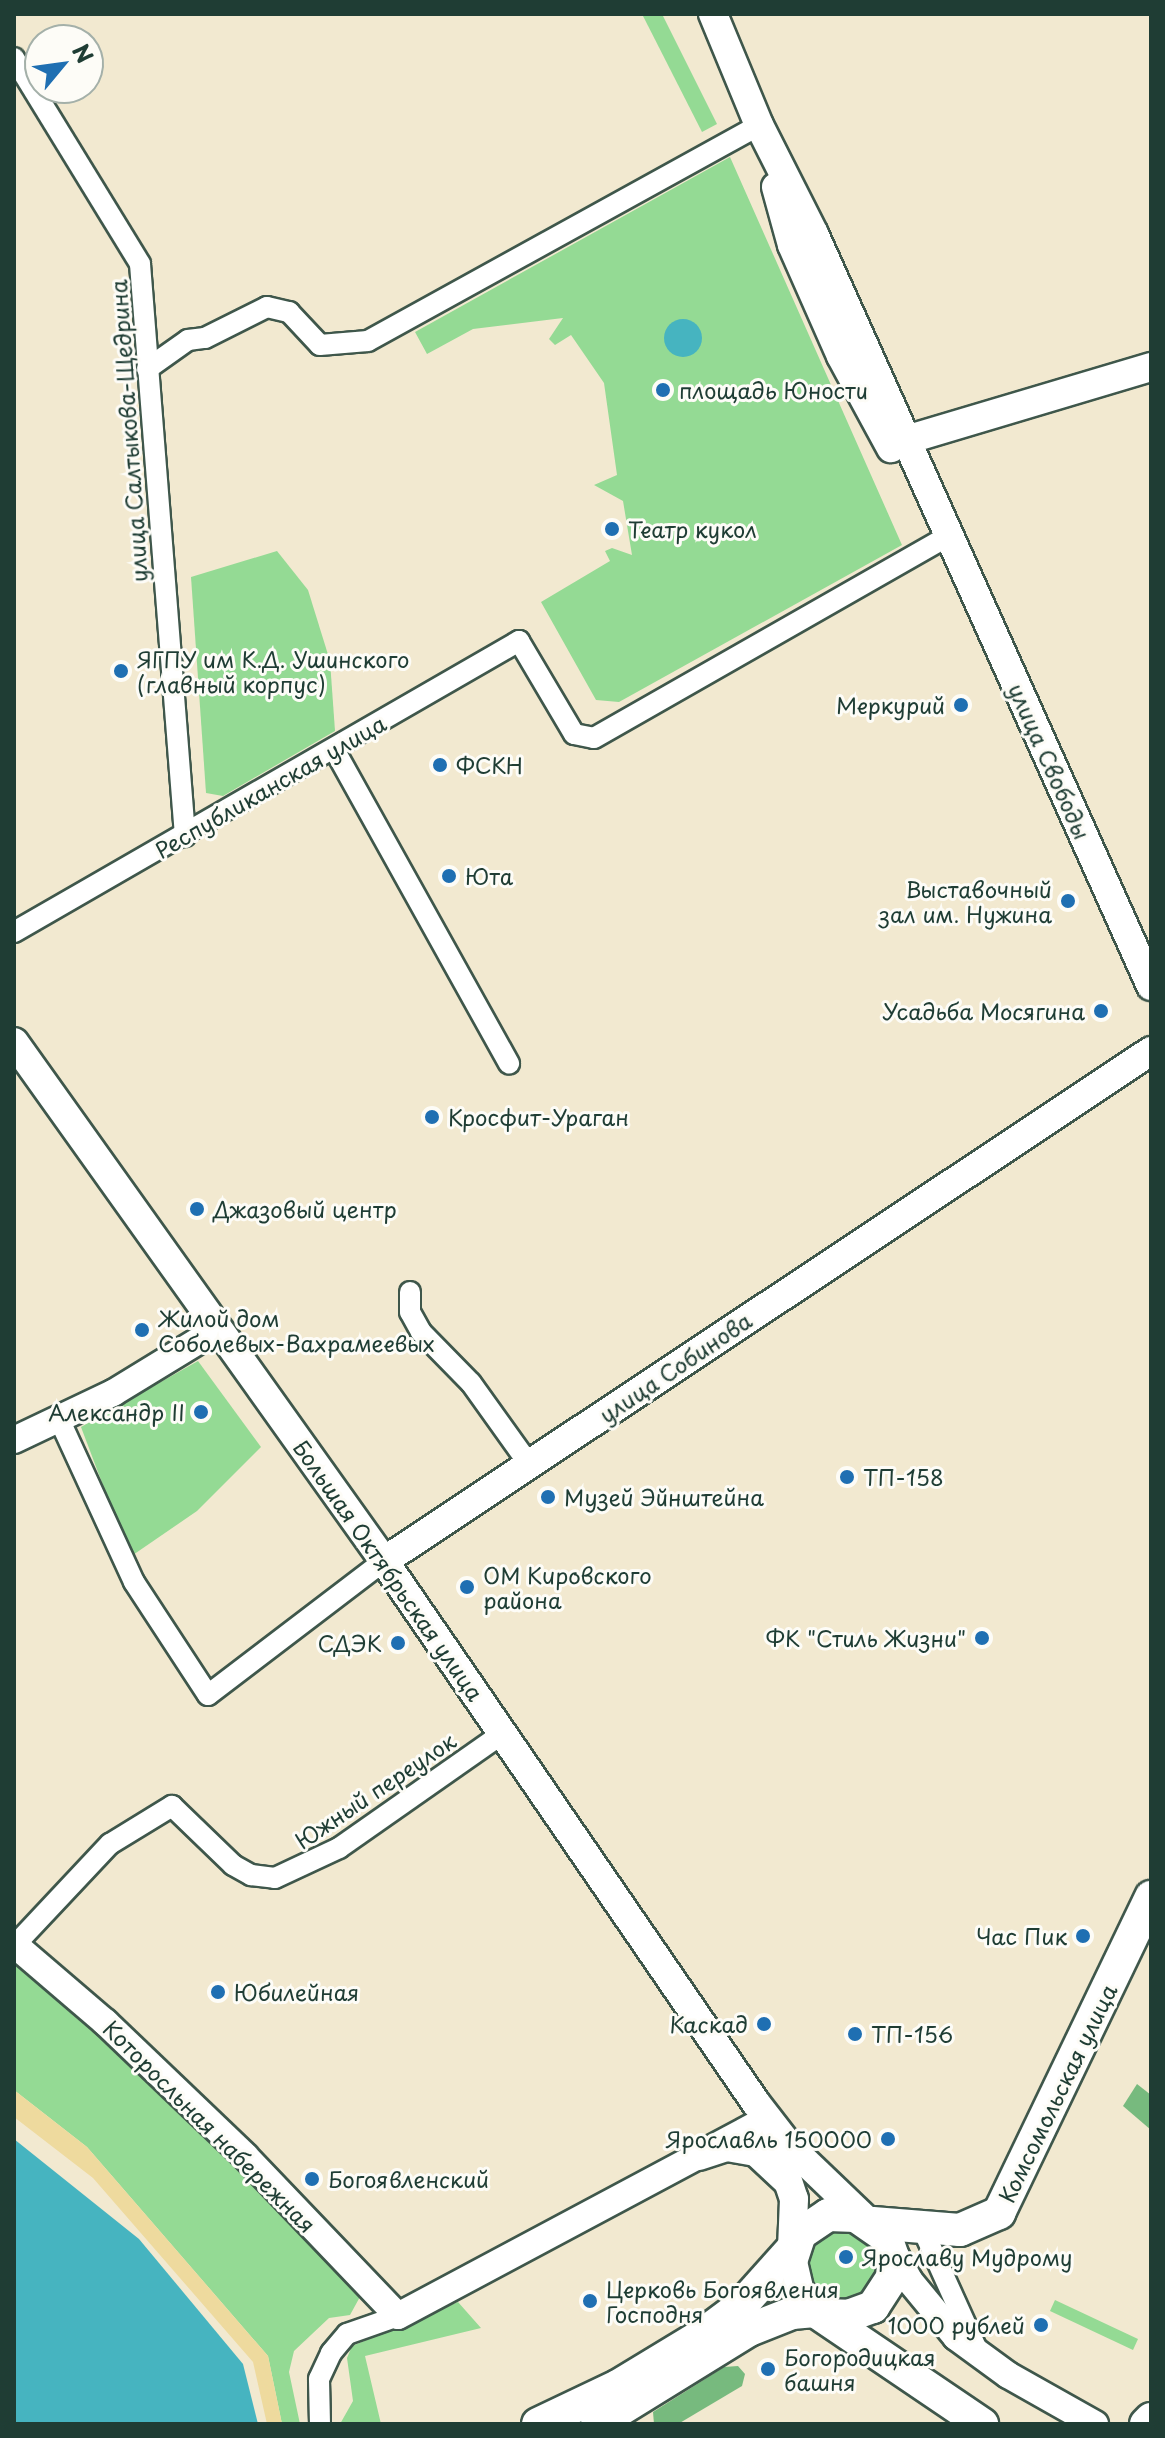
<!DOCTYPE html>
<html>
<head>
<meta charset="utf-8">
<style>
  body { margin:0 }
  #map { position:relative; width:1165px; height:2438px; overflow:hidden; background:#f2e9d0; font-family:"Playpen Sans",sans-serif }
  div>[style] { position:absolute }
  .green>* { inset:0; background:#94da94 }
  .round { border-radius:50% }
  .forest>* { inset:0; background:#77ba7e }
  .sand>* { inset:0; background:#eeda9e }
  .water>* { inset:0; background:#46b4c0 }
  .roads { filter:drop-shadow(2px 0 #3f574b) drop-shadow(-2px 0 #3f574b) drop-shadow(0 2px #3f574b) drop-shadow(0 -2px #3f574b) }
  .minor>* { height:20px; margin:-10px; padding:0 10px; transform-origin:10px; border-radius:10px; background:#fff }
  .tertiary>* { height:26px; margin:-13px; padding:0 13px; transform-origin:13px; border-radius:13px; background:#fff }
  .secondary>* { height:28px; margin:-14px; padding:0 14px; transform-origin:14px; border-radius:14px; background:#fff }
  .primary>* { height:32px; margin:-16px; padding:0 16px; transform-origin:16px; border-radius:16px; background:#fff }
  .dots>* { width:22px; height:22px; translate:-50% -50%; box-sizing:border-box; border:4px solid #fdfcf7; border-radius:50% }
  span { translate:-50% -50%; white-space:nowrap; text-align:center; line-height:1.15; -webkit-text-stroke:6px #fdfcf7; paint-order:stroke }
  .poi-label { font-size:22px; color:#1f3d34 }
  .left { translate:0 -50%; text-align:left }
  .right { translate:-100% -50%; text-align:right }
  .street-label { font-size:22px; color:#1f3d34 }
  .frame { position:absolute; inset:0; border:16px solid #1f3d34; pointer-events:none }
  .north { position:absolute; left:24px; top:24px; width:80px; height:80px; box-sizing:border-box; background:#fdfcf7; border:2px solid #a4b0a9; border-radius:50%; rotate:61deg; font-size:22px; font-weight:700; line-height:32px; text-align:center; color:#1f3d34 }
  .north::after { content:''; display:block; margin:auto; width:28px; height:36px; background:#1f6fb2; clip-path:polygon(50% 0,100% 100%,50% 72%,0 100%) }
</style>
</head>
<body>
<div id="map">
  <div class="green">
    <div style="clip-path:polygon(642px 14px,662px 14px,717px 124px,702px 132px)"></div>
    <div style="clip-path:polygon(730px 157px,902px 545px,619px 702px,596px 700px,541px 602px,610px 561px,605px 551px,612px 548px,632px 555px,623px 501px,594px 485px,617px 475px,604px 383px,571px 335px,555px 345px,549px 339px,563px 318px,473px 329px,427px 354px,415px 332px)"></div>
    <div style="clip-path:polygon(277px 551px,308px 590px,330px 661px,335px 731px,223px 796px,206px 793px,191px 577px)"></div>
    <div style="clip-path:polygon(198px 1361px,261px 1447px,197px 1511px,130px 1557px,81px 1427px)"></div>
    <div style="clip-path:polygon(14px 1960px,108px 2032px,361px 2295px,350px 2315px,329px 2318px,294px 2351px,289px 2372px,300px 2424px,282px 2424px,268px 2356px,87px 2147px,14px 2090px)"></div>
    <div class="round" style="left:806px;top:2229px;width:72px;height:72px"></div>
    <div style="clip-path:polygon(1055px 2300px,1138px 2339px,1133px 2350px,1050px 2311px)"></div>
    <div style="clip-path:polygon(458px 2302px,481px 2328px,365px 2356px,381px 2424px,340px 2424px,353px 2401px,347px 2358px,352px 2346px)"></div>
  </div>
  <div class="forest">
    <div style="clip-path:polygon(1137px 2084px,1151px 2095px,1151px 2130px,1123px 2106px)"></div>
    <div style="clip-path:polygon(738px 2366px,745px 2374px,742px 2386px,678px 2424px,654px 2424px,653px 2412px,724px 2367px)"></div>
  </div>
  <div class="sand">
    <div style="clip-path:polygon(14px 2090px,87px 2147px,268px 2356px,282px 2424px,267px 2424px,253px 2362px,93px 2178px,14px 2117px)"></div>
  </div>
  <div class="water">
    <div class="round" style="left:664px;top:319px;width:38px;height:38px"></div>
    <div style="clip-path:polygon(14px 2139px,139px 2239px,243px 2364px,258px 2424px,14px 2424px)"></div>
  </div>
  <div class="roads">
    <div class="minor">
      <div style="left:14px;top:58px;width:241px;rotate:58.5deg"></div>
      <div style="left:140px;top:264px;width:574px;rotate:85.5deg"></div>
      <div style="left:147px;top:369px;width:50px;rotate:-35.3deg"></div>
      <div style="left:188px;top:340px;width:17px;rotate:-7deg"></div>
      <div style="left:205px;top:338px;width:69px;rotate:-26.6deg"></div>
      <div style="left:267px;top:307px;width:23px;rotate:13deg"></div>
      <div style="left:289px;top:312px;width:45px;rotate:46.8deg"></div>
      <div style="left:320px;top:345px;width:48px;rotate:-4.8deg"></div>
      <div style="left:368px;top:341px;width:447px;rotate:-28.9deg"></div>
      <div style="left:334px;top:749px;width:360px;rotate:60.9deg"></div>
      <div style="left:14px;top:932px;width:583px;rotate:-29.95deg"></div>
      <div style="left:519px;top:641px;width:108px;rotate:59.4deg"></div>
      <div style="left:574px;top:734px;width:20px;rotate:11deg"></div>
      <div style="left:594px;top:738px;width:406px;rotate:-29.7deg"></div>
      <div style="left:410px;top:1292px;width:20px;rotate:90deg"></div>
      <div style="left:410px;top:1312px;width:23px;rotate:61deg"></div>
      <div style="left:421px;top:1332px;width:71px;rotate:45.6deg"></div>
      <div style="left:471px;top:1383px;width:100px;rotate:54.4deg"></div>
      <div style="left:60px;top:1421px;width:177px;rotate:65.3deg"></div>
      <div style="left:134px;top:1582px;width:135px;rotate:56.8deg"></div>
      <div style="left:208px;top:1695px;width:221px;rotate:-37.3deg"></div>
      <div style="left:15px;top:1945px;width:139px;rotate:-46.8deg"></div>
      <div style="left:110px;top:1844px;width:73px;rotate:-31.5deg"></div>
      <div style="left:172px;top:1806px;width:85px;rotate:44deg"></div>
      <div style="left:233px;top:1865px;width:21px;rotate:29deg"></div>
      <div style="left:251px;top:1875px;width:24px;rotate:7deg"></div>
      <div style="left:275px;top:1878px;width:71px;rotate:-25.1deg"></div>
      <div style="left:339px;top:1848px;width:200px;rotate:-35deg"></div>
      <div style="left:923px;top:2230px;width:136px;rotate:65.7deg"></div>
      <div style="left:320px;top:2424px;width:45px;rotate:-91.3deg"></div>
      <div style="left:319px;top:2379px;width:29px;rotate:-65deg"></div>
      <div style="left:331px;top:2353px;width:25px;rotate:-50deg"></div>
      <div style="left:347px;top:2334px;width:54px;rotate:-19.4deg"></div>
    </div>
    <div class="tertiary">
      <div style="left:14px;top:1440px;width:110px;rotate:-25.4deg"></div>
      <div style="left:113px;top:1393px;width:123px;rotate:-31.4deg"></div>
      <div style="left:14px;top:1944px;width:120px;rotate:40.6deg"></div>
      <div style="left:105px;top:2022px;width:194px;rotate:43.7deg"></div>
      <div style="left:245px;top:2156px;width:221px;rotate:46.3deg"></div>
      <div style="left:398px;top:2316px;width:416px;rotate:-28.1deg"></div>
      <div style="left:891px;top:2247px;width:38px;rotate:61deg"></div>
      <div style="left:909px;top:2280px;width:74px;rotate:50.5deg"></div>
      <div style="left:956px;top:2337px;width:64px;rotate:36.2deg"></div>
      <div style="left:1008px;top:2375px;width:100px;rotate:29.4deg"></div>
    </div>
    <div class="secondary">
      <div style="left:713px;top:14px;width:120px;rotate:67.5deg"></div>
      <div style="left:759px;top:125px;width:122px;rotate:63.2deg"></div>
      <div style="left:814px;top:234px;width:824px;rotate:65.86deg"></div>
      <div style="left:776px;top:187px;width:60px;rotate:74.6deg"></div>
      <div style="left:792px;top:245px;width:121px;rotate:66.2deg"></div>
      <div style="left:841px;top:356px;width:105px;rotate:61.5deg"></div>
      <div style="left:906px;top:440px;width:256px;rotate:-16.6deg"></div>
      <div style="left:14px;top:1042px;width:637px;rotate:54.51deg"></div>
      <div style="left:384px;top:1561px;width:657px;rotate:55.54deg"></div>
      <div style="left:756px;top:2103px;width:56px;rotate:52.3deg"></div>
      <div style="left:790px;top:2147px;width:105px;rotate:43.8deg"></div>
      <div style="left:384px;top:1561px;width:921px;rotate:-33.62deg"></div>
      <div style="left:773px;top:2136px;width:66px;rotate:71.6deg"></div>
      <div style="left:794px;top:2199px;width:50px;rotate:92.3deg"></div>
      <div style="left:699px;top:2156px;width:29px;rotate:-18deg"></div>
      <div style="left:727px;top:2147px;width:29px;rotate:10deg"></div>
      <div style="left:756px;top:2152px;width:41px;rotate:43deg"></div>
    </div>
    <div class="primary">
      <div style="left:873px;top:2223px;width:87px;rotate:4.6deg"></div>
      <div style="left:960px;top:2230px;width:43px;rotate:-23.6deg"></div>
      <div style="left:999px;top:2213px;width:351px;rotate:-64.3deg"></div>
      <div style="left:824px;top:2315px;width:24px;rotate:2deg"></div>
      <div style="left:848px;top:2316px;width:27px;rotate:-20deg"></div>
      <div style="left:873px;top:2307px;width:35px;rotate:-57deg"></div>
      <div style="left:892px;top:2278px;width:18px;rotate:-84deg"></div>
      <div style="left:894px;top:2260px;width:24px;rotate:-109deg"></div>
      <div style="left:886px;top:2237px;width:37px;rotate:-145deg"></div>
      <div style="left:856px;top:2216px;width:28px;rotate:-178deg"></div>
      <div style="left:828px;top:2215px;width:34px;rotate:146deg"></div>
      <div style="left:800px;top:2234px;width:29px;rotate:108deg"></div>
      <div style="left:791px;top:2262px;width:31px;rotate:77deg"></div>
      <div style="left:798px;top:2292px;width:25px;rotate:48deg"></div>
      <div style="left:815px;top:2311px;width:202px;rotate:34.1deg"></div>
      <div style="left:538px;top:2424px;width:89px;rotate:-25.4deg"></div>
      <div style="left:618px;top:2386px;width:95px;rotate:-31.2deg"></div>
      <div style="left:699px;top:2337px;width:54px;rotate:-36.7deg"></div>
      <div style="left:742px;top:2305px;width:75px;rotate:-48.2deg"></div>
      <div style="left:597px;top:2424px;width:179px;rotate:-31.7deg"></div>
      <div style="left:749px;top:2330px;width:46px;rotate:-21.6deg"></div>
      <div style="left:792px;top:2313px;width:23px;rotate:-5deg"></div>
      <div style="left:1146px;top:2424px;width:7px;rotate:-45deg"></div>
    </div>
  </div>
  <div class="dots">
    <div style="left:663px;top:390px;background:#1f6fb2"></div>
    <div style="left:612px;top:529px;background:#1f6fb2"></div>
    <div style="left:121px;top:671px;background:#1f6fb2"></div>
    <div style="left:961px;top:705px;background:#1f6fb2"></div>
    <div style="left:440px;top:765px;background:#1f6fb2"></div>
    <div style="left:449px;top:876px;background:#1f6fb2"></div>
    <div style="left:1068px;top:901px;background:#1f6fb2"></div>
    <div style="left:1101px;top:1011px;background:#1f6fb2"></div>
    <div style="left:432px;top:1117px;background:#1f6fb2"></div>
    <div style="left:197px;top:1209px;background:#1f6fb2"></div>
    <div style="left:142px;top:1330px;background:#1f6fb2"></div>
    <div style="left:201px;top:1412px;background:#1f6fb2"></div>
    <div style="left:847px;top:1477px;background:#1f6fb2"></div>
    <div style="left:548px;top:1497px;background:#1f6fb2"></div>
    <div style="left:467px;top:1587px;background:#1f6fb2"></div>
    <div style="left:982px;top:1638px;background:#1f6fb2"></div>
    <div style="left:398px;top:1643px;background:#1f6fb2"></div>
    <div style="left:1083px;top:1936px;background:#1f6fb2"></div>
    <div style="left:218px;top:1992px;background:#1f6fb2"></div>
    <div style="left:764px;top:2024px;background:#1f6fb2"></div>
    <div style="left:855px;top:2034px;background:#1f6fb2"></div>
    <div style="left:888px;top:2139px;background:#1f6fb2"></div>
    <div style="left:312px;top:2179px;background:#1f6fb2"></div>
    <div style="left:846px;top:2257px;background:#1f6fb2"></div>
    <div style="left:590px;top:2301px;background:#1f6fb2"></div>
    <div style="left:1041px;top:2325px;background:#1f6fb2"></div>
    <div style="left:768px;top:2369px;background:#1f6fb2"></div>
  </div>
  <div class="poi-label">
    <span class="left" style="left:679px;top:390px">площадь Юности</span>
    <span class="left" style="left:628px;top:529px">Театр кукол</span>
    <span class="left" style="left:137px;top:671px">ЯГПУ им К.Д. Ушинского<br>(главный корпус)</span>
    <span class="right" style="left:945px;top:705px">Меркурий</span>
    <span class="left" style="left:456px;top:765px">ФСКН</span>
    <span class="left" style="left:465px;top:876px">Юта</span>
    <span class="right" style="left:1052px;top:901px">Выставочный<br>зал им. Нужина</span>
    <span class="right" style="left:1085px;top:1011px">Усадьба Мосягина</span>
    <span class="left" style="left:448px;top:1117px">Кросфит-Ураган</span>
    <span class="left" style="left:213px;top:1209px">Джазовый центр</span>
    <span class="left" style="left:158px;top:1330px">Жилой дом<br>Соболевых-Вахрамеевых</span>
    <span class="right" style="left:185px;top:1412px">Александр II</span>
    <span class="left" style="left:863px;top:1477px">ТП-158</span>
    <span class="left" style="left:564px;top:1497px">Музей Эйнштейна</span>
    <span class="left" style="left:483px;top:1587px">ОМ Кировского<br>района</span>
    <span class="right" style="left:966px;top:1638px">ФК "Стиль Жизни"</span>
    <span class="right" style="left:382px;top:1643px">СДЭК</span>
    <span class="right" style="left:1067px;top:1936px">Час Пик</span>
    <span class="left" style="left:234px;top:1992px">Юбилейная</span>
    <span class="right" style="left:748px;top:2024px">Каскад</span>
    <span class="left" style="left:871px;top:2034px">ТП-156</span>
    <span class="right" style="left:872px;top:2139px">Ярославль 150000</span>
    <span class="left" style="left:328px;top:2179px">Богоявленский</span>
    <span class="left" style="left:862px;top:2257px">Ярославу Мудрому</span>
    <span class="left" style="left:606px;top:2301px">Церковь Богоявления<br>Господня</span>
    <span class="right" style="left:1025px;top:2325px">1000 рублей</span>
    <span class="left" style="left:784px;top:2369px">Богородицкая<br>башня</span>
  </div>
  <div class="street-label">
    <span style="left:128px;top:431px;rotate:-94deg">улица Салтыкова-Щедрина</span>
    <span style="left:1050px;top:761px;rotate:66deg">улица Свободы</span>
    <span style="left:270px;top:786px;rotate:-30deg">Республиканская улица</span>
    <span style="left:675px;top:1367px;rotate:-34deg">улица Собинова</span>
    <span style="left:389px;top:1570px;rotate:55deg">Большая Октябрьская улица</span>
    <span style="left:375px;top:1790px;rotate:-34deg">Южный переулок</span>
    <span style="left:1057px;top:2093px;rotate:-64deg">Комсомольская улица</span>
    <span style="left:210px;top:2126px;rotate:45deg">Которосльная набережная</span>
  </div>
  <div class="frame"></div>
  <div class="north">N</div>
</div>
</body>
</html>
